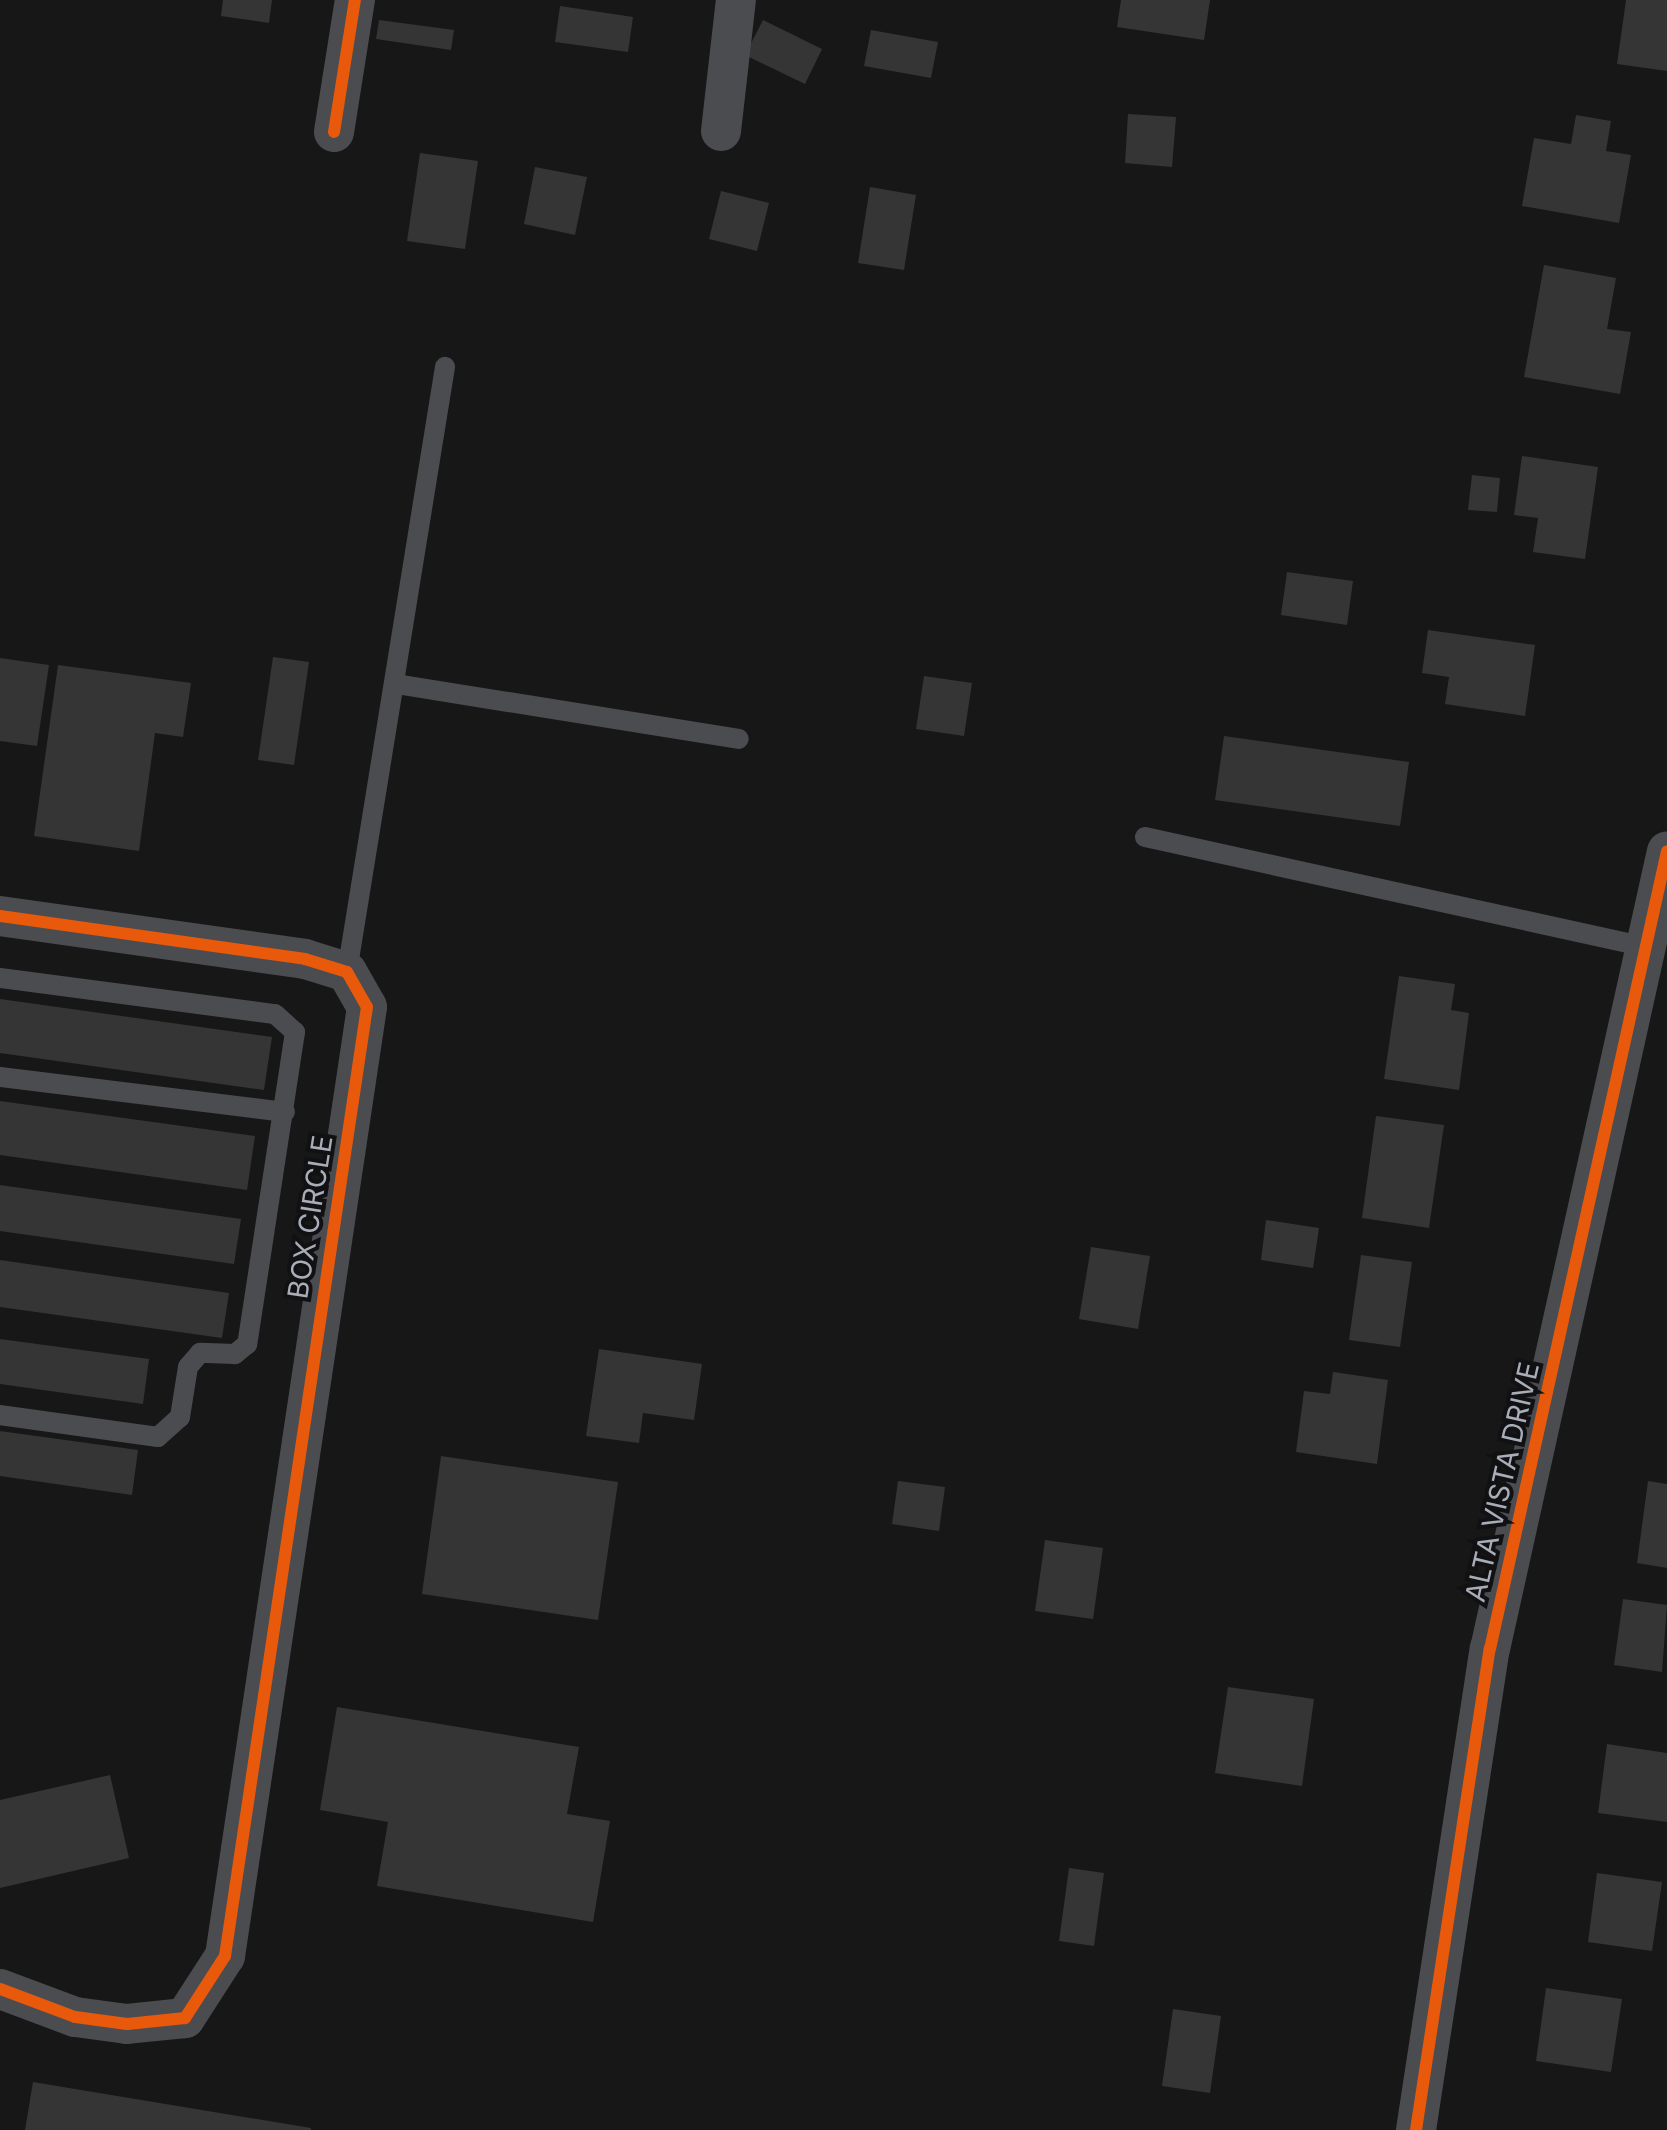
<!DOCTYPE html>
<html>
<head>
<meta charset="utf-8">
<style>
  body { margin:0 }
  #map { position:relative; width:1667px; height:2130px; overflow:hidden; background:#171717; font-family:Inter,sans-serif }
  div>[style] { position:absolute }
  .building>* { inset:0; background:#353536 }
  .lane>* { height:20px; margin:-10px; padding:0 10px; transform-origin:10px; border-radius:10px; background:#4b4c50 }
  .street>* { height:40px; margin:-20px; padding:0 20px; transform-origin:20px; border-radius:20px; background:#4b4c50 }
  .cycleway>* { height:12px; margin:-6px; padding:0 6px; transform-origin:6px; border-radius:6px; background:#e8590c }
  span { translate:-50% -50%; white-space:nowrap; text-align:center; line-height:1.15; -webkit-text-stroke:8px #111113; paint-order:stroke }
  .street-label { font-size:28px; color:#a8adb8 }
</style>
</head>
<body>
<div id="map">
  <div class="building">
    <div style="clip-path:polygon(223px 0,272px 0,269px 23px,221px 16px)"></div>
    <div style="clip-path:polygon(1121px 0,1210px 0,1204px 40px,1117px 27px)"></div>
    <div style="clip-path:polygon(1626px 0,1667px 0,1667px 71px,1617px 64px)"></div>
    <div style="clip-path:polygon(560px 6px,633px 17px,628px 52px,555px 42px)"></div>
    <div style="clip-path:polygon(379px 20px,454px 30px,451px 50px,376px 39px)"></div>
    <div style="clip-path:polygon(763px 20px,822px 49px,805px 84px,745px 55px)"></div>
    <div style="clip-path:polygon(871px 30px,938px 42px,931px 78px,864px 66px)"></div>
    <div style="clip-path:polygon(1128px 114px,1176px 117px,1172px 167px,1125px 163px)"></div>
    <div style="clip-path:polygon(1576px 115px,1611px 121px,1606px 151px,1631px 155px,1619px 223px,1522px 206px,1534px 138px,1571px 144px)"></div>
    <div style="clip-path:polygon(420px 153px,478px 161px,465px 249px,407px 241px)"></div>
    <div style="clip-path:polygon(535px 167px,587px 177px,575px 235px,524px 224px)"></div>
    <div style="clip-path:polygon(870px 187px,916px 195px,904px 270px,858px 263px)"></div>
    <div style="clip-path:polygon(721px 191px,769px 203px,757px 251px,709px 239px)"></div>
    <div style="clip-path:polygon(1544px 265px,1616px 278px,1607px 329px,1631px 332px,1620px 394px,1524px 377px)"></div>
    <div style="clip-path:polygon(1522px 456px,1598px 467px,1585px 559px,1533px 552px,1538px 518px,1514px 515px)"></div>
    <div style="clip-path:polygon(1472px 475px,1500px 478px,1497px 512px,1468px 510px)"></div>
    <div style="clip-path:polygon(1287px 572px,1353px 581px,1347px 625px,1281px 615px)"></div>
    <div style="clip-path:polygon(1428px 630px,1535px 645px,1525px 716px,1445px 704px,1449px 677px,1422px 673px)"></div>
    <div style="clip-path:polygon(273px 657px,309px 662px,294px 765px,258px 760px)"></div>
    <div style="clip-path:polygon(0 658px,49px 665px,37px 746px,0 741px)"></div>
    <div style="clip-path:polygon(58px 665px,191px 683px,183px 737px,155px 733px,139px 851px,34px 836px)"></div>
    <div style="clip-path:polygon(924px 676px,972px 683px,964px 736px,916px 729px)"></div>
    <div style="clip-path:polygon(1224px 736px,1409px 762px,1400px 826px,1215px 800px)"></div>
    <div style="clip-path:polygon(1399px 976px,1455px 984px,1451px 1010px,1469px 1013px,1459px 1090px,1384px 1079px)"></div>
    <div style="clip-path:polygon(0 999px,272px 1037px,264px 1090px,0 1053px)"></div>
    <div style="clip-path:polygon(0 1101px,255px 1136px,247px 1190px,0 1155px)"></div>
    <div style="clip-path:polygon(1376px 1116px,1444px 1125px,1429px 1228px,1362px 1218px)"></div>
    <div style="clip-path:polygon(0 1185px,241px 1219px,234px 1264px,0 1231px)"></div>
    <div style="clip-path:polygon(1266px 1220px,1319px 1228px,1313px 1268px,1261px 1260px)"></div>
    <div style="clip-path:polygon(1091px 1247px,1150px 1256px,1138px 1329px,1079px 1319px)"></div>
    <div style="clip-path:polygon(1361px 1255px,1412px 1262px,1400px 1347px,1349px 1340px)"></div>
    <div style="clip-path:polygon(0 1260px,229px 1293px,222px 1338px,0 1307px)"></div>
    <div style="clip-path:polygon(0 1339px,149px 1359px,143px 1404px,0 1384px)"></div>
    <div style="clip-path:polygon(599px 1349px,702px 1364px,694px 1420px,643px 1413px,639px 1443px,586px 1436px)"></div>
    <div style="clip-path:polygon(1333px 1372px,1388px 1380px,1377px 1464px,1296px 1452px,1304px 1391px,1330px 1394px)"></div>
    <div style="clip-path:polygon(0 1431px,138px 1450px,132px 1495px,0 1476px)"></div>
    <div style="clip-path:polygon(441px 1456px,618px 1482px,598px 1620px,422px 1594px)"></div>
    <div style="clip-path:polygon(898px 1481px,945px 1487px,939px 1531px,892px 1524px)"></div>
    <div style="clip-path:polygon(1648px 1481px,1667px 1484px,1667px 1568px,1637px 1563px)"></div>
    <div style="clip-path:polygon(1045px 1540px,1103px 1548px,1093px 1619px,1035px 1611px)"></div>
    <div style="clip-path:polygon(1623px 1599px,1667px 1605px,1662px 1672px,1614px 1665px)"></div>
    <div style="clip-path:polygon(1228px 1687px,1314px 1699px,1302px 1786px,1215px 1773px)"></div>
    <div style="clip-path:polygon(337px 1707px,579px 1747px,567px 1814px,610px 1821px,593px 1922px,377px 1886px,388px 1822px,320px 1810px)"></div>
    <div style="clip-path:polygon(1607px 1744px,1667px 1753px,1667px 1822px,1598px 1813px)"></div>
    <div style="clip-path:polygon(110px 1775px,129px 1858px,0 1888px,0 1800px)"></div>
    <div style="clip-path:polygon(1069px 1868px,1104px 1873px,1094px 1946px,1059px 1941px)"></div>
    <div style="clip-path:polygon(1597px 1873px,1662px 1882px,1652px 1951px,1588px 1942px)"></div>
    <div style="clip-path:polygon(1546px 1988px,1622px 1999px,1611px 2072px,1536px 2061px)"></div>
    <div style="clip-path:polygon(1173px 2009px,1221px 2016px,1210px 2093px,1162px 2086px)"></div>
    <div style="clip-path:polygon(33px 2082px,311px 2128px,311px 2130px,25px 2130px)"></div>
  </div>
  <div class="lane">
    <div style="left:396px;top:684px;width:347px;rotate:9.1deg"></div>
    <div style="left:1145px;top:837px;width:513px;rotate:12.38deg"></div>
    <div style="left:347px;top:972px;width:613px;rotate:-80.8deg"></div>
    <div style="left:0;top:978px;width:277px;rotate:7.5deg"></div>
    <div style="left:275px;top:1014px;width:27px;rotate:42deg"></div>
    <div style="left:295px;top:1032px;width:316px;rotate:98.7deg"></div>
    <div style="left:247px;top:1344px;width:16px;rotate:140deg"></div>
    <div style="left:235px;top:1354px;width:35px;rotate:-178deg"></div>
    <div style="left:200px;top:1353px;width:18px;rotate:131deg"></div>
    <div style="left:188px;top:1367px;width:51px;rotate:99.1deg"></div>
    <div style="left:180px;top:1417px;width:30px;rotate:138deg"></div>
    <div style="left:158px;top:1437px;width:160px;rotate:-172.1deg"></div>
    <div style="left:0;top:1077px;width:287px;rotate:7deg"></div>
  </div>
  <div class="street">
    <div style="left:721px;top:131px;width:132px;rotate:-83.5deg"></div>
    <div style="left:334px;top:132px;width:134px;rotate:-81deg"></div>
    <div style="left:0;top:916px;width:308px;rotate:8deg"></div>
    <div style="left:305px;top:959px;width:44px;rotate:17.2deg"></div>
    <div style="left:347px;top:972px;width:40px;rotate:60.3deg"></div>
    <div style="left:367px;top:1007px;width:960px;rotate:98.51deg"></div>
    <div style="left:225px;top:1956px;width:74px;rotate:122.8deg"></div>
    <div style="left:185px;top:2018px;width:58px;rotate:174.1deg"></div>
    <div style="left:127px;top:2024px;width:52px;rotate:-172.3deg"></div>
    <div style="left:75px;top:2017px;width:80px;rotate:-159.5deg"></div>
    <div style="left:1416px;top:2130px;width:487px;rotate:-81.3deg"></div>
    <div style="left:1490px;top:1649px;width:817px;rotate:-77.49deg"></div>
  </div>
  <div class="cycleway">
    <div style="left:334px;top:132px;width:134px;rotate:-81deg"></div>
    <div style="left:0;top:916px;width:308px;rotate:8deg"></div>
    <div style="left:305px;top:959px;width:44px;rotate:17.2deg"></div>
    <div style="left:347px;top:972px;width:40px;rotate:60.3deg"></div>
    <div style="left:367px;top:1007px;width:960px;rotate:98.51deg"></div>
    <div style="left:225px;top:1956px;width:74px;rotate:122.8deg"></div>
    <div style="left:185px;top:2018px;width:58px;rotate:174.1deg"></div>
    <div style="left:127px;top:2024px;width:52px;rotate:-172.3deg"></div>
    <div style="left:75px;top:2017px;width:80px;rotate:-159.5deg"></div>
    <div style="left:1416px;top:2130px;width:487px;rotate:-81.3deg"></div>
    <div style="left:1490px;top:1649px;width:817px;rotate:-77.49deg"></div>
  </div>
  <div class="street-label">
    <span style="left:310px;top:1217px;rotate:-81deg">BOX CIRCLE</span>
    <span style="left:1502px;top:1482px;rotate:-77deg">ALTA VISTA DRIVE</span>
  </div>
</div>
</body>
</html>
